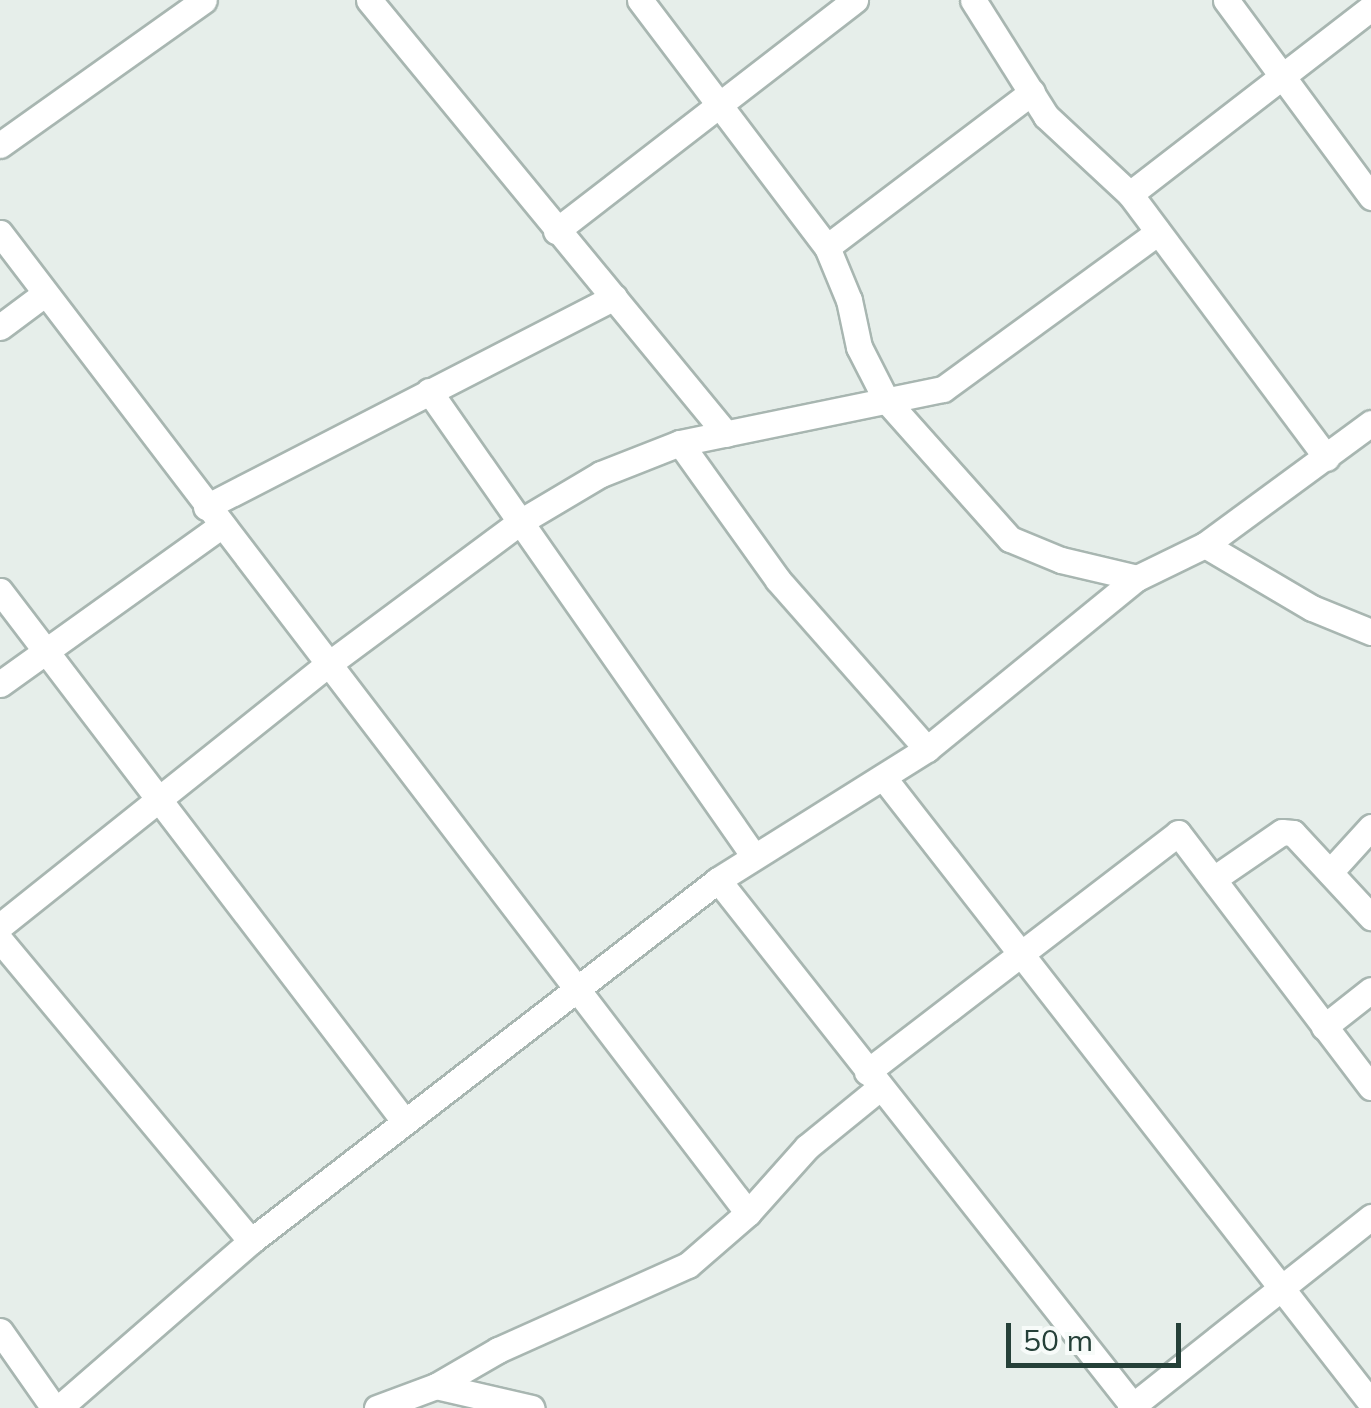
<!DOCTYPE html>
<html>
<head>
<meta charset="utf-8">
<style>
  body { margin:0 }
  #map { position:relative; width:1371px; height:1408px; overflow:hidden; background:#e6eeea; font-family:Mulish,sans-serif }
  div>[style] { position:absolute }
  .roads { filter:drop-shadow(2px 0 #a8b6b1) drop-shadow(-2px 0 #a8b6b1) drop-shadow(0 2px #a8b6b1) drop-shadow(0 -2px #a8b6b1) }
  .street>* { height:25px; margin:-12.5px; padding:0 12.5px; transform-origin:12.5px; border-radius:12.5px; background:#fff }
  span { translate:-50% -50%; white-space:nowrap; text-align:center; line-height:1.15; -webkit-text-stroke:9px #f7fbf9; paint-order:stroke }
  .scale { position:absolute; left:1006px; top:1323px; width:175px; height:45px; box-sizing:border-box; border:5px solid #254038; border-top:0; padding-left:12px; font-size:30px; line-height:35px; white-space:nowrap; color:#254038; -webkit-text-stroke:8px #f7fbf9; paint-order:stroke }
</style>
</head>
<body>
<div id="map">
  <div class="roads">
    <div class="street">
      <div style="left:369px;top:0;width:562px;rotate:50.56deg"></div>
      <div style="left:640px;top:0;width:310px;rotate:52.9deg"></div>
      <div style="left:827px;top:247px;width:57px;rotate:67.5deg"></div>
      <div style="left:849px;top:300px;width:48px;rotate:78deg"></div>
      <div style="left:859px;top:347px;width:59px;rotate:63deg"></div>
      <div style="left:886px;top:400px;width:186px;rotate:48.3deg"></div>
      <div style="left:1010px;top:539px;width:55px;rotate:22.4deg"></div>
      <div style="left:1061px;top:560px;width:78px;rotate:13.3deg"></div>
      <div style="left:973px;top:0;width:137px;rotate:57.8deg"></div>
      <div style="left:1046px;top:116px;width:115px;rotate:42.9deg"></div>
      <div style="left:1130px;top:194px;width:329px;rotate:53.3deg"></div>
      <div style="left:1226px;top:0;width:245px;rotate:53.6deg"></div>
      <div style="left:0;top:145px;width:250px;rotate:-35.4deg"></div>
      <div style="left:1130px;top:194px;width:304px;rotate:-37.7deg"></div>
      <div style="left:556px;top:231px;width:378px;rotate:-37.7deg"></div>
      <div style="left:0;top:233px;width:1233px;rotate:52.65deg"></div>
      <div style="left:827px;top:247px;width:257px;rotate:-37.1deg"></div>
      <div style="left:0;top:327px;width:54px;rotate:-36.7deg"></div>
      <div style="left:429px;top:391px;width:566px;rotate:55.07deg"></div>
      <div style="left:680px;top:443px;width:168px;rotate:54.4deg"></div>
      <div style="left:778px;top:580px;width:225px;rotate:48.6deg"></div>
      <div style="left:206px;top:507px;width:459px;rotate:-27.2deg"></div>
      <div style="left:1205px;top:545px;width:124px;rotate:30.5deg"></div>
      <div style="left:1312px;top:608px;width:64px;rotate:22.1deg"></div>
      <div style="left:0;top:591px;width:666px;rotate:52.68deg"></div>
      <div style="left:0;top:684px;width:272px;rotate:-35.6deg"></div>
      <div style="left:883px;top:777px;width:794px;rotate:52.06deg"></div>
      <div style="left:1330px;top:872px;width:61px;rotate:-47.7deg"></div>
      <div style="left:1215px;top:878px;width:81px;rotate:-34.5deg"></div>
      <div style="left:1282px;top:832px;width:11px;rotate:5deg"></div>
      <div style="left:1293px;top:833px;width:115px;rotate:47.1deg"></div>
      <div style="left:718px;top:880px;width:670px;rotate:51.73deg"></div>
      <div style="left:0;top:926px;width:417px;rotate:-38.6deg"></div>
      <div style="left:326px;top:666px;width:242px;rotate:-36.6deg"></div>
      <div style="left:520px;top:522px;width:94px;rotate:-30.7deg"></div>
      <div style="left:601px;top:474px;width:85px;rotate:-21.4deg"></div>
      <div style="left:680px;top:443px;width:268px;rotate:-11.6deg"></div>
      <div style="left:943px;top:389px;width:266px;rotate:-36.1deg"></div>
      <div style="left:0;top:940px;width:392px;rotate:50.2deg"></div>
      <div style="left:1324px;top:1027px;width:60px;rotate:-38.2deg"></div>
      <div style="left:867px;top:1072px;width:392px;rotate:-37.5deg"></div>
      <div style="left:1178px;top:833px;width:319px;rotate:52.8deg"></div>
      <div style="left:0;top:1331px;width:94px;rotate:55deg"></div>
      <div style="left:436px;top:1386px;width:72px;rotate:-30.1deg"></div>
      <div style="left:498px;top:1350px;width:208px;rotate:-24.1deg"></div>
      <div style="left:688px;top:1265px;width:79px;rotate:-40.9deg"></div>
      <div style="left:748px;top:1213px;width:89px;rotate:-48.2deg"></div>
      <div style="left:807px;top:1147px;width:92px;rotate:-39.2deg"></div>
      <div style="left:59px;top:1408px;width:254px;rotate:-41deg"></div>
      <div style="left:251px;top:1241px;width:590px;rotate:-37.7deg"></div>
      <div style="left:718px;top:880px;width:247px;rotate:-32.1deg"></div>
      <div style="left:927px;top:749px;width:271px;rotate:-39.2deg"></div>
      <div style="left:1137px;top:578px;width:76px;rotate:-25.9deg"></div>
      <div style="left:1205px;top:545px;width:206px;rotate:-36.3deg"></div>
      <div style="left:377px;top:1408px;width:63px;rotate:-20.4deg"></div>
      <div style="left:436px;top:1386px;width:98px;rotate:13deg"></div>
      <div style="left:1130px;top:1408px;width:308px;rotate:-38.4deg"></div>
    </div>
  </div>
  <div class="scale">50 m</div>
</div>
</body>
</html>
